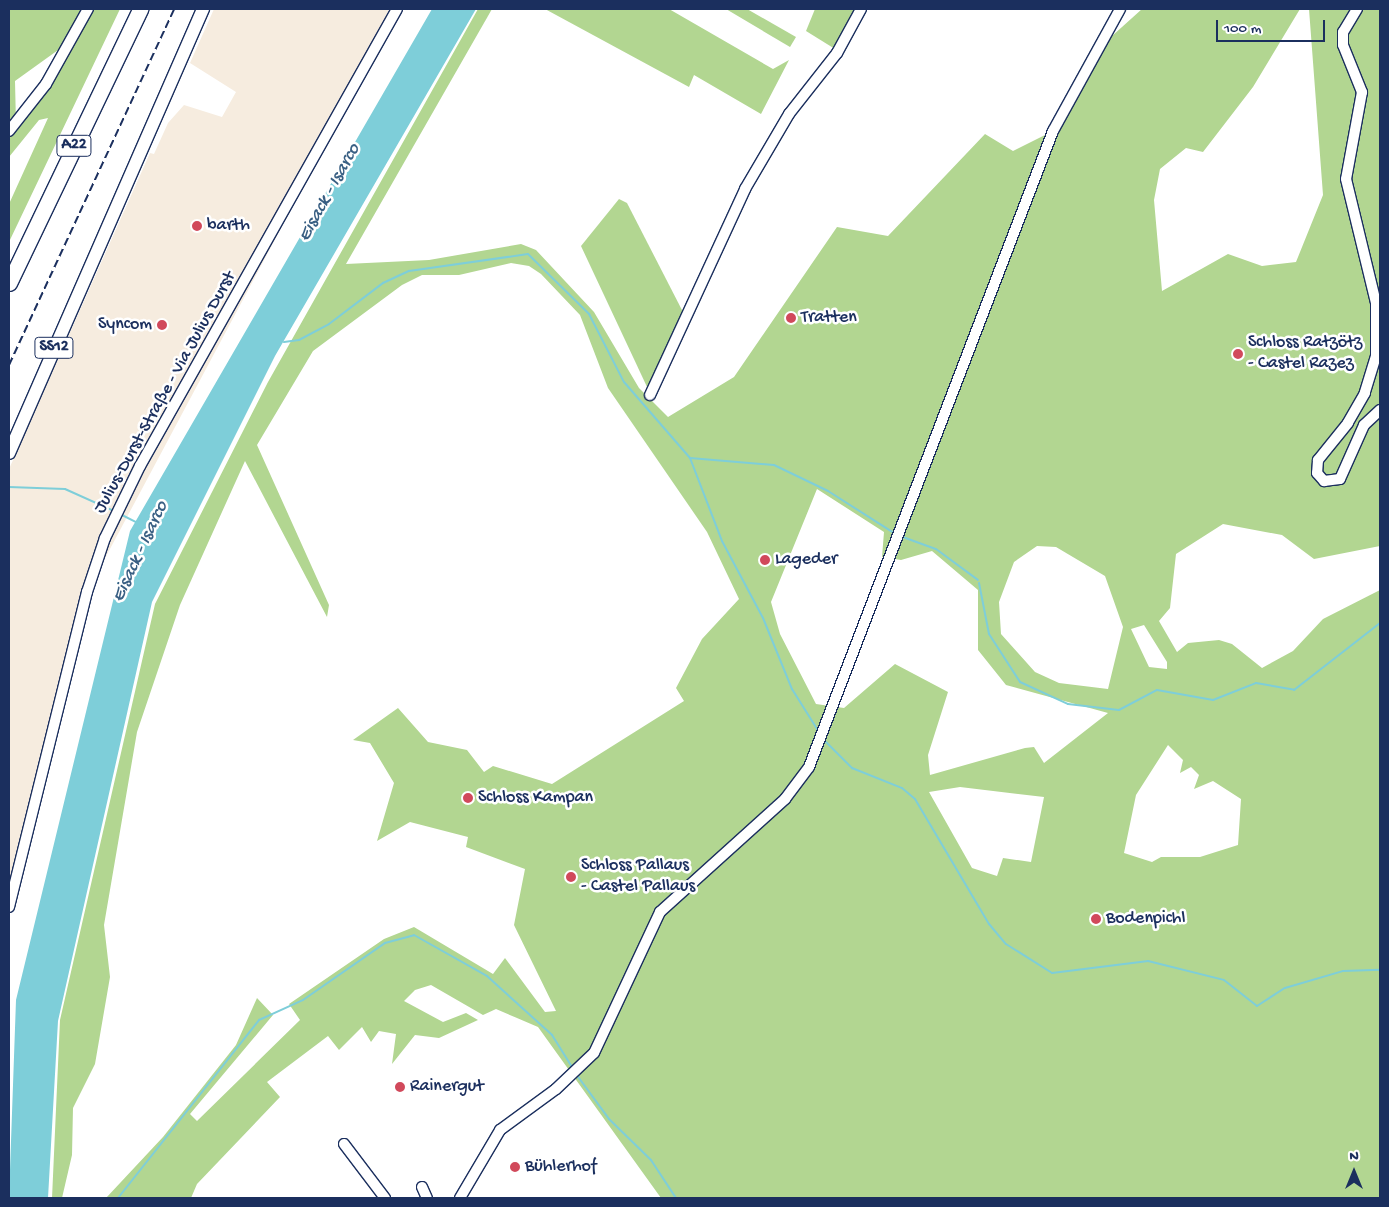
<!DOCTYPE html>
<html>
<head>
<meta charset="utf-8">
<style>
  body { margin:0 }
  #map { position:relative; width:1389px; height:1207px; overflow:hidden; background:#fff; font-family:"Gochi Hand",sans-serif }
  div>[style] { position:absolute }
  .built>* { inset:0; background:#f6ecdf }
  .green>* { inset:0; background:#b2d691 }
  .water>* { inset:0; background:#7eced9 }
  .stream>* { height:2px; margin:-1px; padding:0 1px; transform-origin:1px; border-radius:1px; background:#7eced9 }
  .roads { filter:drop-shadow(1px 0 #1b2f5e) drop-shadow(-1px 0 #1b2f5e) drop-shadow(0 1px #1b2f5e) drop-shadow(0 -1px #1b2f5e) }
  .minor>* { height:10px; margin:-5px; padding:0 5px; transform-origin:5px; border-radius:5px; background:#fff }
  .major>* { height:12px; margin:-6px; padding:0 6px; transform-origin:6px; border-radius:6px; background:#fff }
  .highway>* { height:15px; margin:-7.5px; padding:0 7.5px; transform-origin:7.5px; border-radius:7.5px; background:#fff }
  .rail>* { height:2px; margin-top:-1px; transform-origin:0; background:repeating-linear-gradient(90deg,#1b2f5e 0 8px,transparent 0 12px) }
  .dots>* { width:14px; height:14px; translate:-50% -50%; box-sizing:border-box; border:2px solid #fff; border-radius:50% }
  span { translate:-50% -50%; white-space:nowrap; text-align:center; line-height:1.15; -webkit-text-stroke:5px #fff; paint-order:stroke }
  .shield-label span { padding:1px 4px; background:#fff; border:1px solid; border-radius:4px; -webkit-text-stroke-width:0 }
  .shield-label { font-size:16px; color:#1b2f5e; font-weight:700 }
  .poi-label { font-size:18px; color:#1b2f5e }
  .left { translate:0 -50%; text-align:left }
  .right { translate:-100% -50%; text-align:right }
  .street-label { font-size:18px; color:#1b2f5e }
  .water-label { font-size:19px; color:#395f83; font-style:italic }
  .frame { position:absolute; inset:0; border:10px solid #1b2f5e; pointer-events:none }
  .north { position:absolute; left:1329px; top:1147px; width:50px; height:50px; -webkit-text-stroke:4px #fff; paint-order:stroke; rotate:0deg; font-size:14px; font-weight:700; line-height:20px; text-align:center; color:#1b2f5e }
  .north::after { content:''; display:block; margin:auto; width:18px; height:22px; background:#1b2f5e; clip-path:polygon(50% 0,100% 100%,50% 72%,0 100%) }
  .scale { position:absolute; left:1216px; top:20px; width:109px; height:22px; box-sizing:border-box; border:2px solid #1b2f5e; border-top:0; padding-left:6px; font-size:15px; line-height:18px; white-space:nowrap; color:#1b2f5e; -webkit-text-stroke:4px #fff; paint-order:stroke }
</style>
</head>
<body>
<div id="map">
  <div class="built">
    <div style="clip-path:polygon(214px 9px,389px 9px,358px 84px,87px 592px,9px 907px,9px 469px,150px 153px,154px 154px,168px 123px,184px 105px,222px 117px,236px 92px,190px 63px)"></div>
  </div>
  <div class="green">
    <div style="clip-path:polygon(evenodd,9px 9px,120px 9px,9px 242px,9px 204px,48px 118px,39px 120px,9px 157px,9px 9px,72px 40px,16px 124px,15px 81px,72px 40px)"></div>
    <div style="clip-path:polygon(evenodd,478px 9px,492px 9px,346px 264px,429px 260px,521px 244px,536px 250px,594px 312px,639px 388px,668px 417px,734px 377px,837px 227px,888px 236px,985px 134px,1013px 151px,1053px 131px,1092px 54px,1142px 9px,1300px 9px,1253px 87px,1203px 152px,1186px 148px,1160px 169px,1154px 200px,1162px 291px,1228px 254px,1262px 266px,1296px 262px,1323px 195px,1309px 9px,1380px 9px,1380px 546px,1314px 559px,1282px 535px,1223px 524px,1176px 554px,1170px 608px,1159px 621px,1177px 652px,1188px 643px,1219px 640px,1232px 644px,1262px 668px,1293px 651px,1323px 619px,1380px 590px,1380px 1198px,661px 1198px,538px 1027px,496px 1009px,483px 1015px,431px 985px,415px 990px,404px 1001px,443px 1022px,466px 1013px,478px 1020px,439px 1038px,415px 1035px,392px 1064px,396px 1034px,379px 1031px,371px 1042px,362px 1027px,339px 1050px,328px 1036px,267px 1082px,280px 1097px,197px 1184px,191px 1198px,106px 1198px,163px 1137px,236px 1045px,257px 998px,273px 1015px,190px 1114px,197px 1121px,300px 1020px,289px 1004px,384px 939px,414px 927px,493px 974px,505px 958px,545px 1012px,556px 1011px,514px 925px,525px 869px,466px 847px,468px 837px,410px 822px,377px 841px,394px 783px,370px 743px,353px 740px,398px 708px,428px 742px,467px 750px,484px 772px,493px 766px,552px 784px,684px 701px,676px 688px,702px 639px,739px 599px,707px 532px,608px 388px,580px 315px,541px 274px,529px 266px,511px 263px,459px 275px,422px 275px,402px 285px,313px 351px,257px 445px,329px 605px,327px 617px,245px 461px,180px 605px,137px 732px,104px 925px,110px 977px,95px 1064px,73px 1108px,72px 1155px,62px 1198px,52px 1198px,60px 1020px,155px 604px,268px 382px,478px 9px,817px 489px,884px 532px,882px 557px,901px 560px,932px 551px,978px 590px,978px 650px,1006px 685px,1108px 713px,1044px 763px,1034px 747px,1025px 748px,930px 775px,928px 755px,948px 692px,895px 664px,844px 708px,816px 704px,780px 634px,771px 602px,817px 489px,478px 9px,1037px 546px,1056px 547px,1105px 576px,1123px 627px,1108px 689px,1059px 683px,1035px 672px,1001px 634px,999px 602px,1014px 562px,1037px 546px,478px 9px,1144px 625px,1167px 662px,1167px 669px,1149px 667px,1131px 629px,1144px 625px,478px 9px,1168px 745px,1183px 760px,1180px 773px,1191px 767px,1199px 775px,1194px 789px,1213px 781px,1241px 799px,1238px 845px,1200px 857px,1161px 857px,1152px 862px,1124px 853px,1136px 795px,1168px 745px,478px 9px,960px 787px,1044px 797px,1031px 862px,1003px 858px,997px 876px,972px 868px,929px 792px,960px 787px)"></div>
    <div style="clip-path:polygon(545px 9px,669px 9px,773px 69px,789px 60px,761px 114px,694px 75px,689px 87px)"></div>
    <div style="clip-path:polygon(726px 9px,747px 9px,796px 37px,790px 47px)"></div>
    <div style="clip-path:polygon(815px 9px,855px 9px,835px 49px,806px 31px)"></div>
    <div style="clip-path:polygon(619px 199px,627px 203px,684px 314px,648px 389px,581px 246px)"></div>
  </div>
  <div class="water">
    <div style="clip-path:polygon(432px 9px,476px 9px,275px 356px,152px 602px,58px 1021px,48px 1198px,9px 1198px,16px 1000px,130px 531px)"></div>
  </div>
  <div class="stream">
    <div style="left:284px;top:342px;width:15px;rotate:-8deg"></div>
    <div style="left:299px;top:340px;width:34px;rotate:-28deg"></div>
    <div style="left:329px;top:324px;width:68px;rotate:-37.2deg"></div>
    <div style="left:383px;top:283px;width:29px;rotate:-25deg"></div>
    <div style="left:409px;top:271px;width:120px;rotate:-8.1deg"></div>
    <div style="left:528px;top:254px;width:86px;rotate:44.5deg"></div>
    <div style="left:589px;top:314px;width:76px;rotate:62.8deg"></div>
    <div style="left:624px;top:382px;width:101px;rotate:49deg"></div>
    <div style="left:690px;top:458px;width:89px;rotate:68.9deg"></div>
    <div style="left:722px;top:541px;width:87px;rotate:62deg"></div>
    <div style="left:763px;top:618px;width:77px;rotate:67.8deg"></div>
    <div style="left:792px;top:689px;width:51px;rotate:57.9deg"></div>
    <div style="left:690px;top:458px;width:84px;rotate:4.8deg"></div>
    <div style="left:774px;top:465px;width:60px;rotate:25.7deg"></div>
    <div style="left:828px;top:491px;width:78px;rotate:32.5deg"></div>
    <div style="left:9px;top:487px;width:56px;rotate:2deg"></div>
    <div style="left:65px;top:489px;width:54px;rotate:24.2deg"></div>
    <div style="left:120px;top:514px;width:18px;rotate:27deg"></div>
    <div style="left:900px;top:536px;width:38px;rotate:20deg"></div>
    <div style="left:936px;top:549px;width:52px;rotate:36.4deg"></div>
    <div style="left:979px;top:583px;width:52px;rotate:78.9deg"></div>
    <div style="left:989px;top:634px;width:57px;rotate:57.1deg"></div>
    <div style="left:1020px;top:682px;width:53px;rotate:24.6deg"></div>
    <div style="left:1068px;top:704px;width:51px;rotate:6.7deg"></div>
    <div style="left:1119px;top:710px;width:43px;rotate:-27.8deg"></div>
    <div style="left:1157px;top:690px;width:57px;rotate:10.1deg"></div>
    <div style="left:1213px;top:700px;width:46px;rotate:-21.6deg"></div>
    <div style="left:1256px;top:683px;width:39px;rotate:10deg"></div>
    <div style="left:1294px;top:690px;width:109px;rotate:-37.9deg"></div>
    <div style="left:824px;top:740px;width:40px;rotate:45deg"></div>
    <div style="left:852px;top:768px;width:54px;rotate:21.8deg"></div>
    <div style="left:902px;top:788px;width:17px;rotate:40deg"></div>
    <div style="left:915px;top:799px;width:145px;rotate:59.4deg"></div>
    <div style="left:989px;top:924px;width:26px;rotate:50deg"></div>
    <div style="left:1006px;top:944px;width:54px;rotate:32.2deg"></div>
    <div style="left:1052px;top:973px;width:97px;rotate:-7.1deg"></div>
    <div style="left:1148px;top:961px;width:78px;rotate:14deg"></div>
    <div style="left:1224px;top:980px;width:42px;rotate:38.2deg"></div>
    <div style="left:1257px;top:1006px;width:33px;rotate:-33deg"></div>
    <div style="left:1285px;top:988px;width:60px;rotate:-16.3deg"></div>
    <div style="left:1343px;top:971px;width:37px;rotate:-2deg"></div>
    <div style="left:576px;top:1074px;width:56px;rotate:53.7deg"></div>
    <div style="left:609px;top:1119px;width:59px;rotate:44.3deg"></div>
    <div style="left:651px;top:1160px;width:45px;rotate:56.7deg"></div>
    <div style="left:118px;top:1198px;width:227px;rotate:-51.6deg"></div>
    <div style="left:259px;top:1020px;width:48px;rotate:-24.4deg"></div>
    <div style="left:303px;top:1000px;width:100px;rotate:-34.8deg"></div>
    <div style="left:385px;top:943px;width:30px;rotate:-15deg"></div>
    <div style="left:414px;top:935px;width:84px;rotate:29.3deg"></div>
    <div style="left:487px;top:976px;width:88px;rotate:42.2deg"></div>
    <div style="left:552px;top:1035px;width:39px;rotate:58deg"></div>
  </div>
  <div class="roads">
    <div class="minor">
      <div style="left:1357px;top:9px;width:27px;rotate:121deg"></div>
      <div style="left:1343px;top:32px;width:13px;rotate:90deg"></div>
      <div style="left:1343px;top:45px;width:51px;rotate:68deg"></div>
      <div style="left:1362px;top:92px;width:88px;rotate:100.4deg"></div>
      <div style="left:1346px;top:179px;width:128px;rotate:76.4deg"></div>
      <div style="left:1376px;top:303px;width:53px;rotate:90deg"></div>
      <div style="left:1376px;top:356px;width:39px;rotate:107deg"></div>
      <div style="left:1365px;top:393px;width:34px;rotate:120deg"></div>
      <div style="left:1348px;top:423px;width:48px;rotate:129deg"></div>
      <div style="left:1318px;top:460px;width:13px;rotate:94deg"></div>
      <div style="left:1317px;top:473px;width:11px;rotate:49deg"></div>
      <div style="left:1324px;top:481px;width:16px;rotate:-7deg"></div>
      <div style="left:1340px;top:479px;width:59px;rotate:-66deg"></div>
      <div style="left:1364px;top:425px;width:22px;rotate:-43deg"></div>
      <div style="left:9px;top:131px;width:60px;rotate:-51.8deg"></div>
      <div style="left:46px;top:84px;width:86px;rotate:-60.8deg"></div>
      <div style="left:650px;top:395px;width:227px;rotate:-65.2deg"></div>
      <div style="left:745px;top:189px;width:87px;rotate:-59.6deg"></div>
      <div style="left:789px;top:114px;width:78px;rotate:-51.8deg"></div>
      <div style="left:837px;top:53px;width:50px;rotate:-61.4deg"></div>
      <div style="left:9px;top:907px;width:325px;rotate:-76.1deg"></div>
      <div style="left:87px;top:592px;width:57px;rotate:-71.6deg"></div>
      <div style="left:105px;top:538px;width:80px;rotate:-64.1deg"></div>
      <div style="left:140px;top:466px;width:524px;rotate:-60.65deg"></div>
      <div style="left:344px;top:1144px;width:68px;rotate:52.8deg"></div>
      <div style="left:422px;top:1187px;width:12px;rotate:66deg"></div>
      <div style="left:460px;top:1198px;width:79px;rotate:-59.5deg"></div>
      <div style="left:500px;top:1130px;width:69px;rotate:-36.2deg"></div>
      <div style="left:556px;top:1089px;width:52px;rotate:-43.5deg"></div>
      <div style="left:594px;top:1053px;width:156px;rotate:-64.9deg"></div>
      <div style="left:660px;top:912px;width:169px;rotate:-42.1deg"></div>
      <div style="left:785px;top:799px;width:40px;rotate:-53deg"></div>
      <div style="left:809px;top:767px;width:681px;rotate:-69.01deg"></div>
      <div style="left:1053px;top:131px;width:139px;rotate:-61.2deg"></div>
    </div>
    <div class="major">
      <div style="left:9px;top:453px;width:485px;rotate:-66.4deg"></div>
    </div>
    <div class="highway">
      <div style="left:9px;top:283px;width:304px;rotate:-64.4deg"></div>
    </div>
  </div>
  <div class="rail">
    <div style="left:9px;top:365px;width:392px;rotate:-65.1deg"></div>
  </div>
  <div class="dots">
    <div style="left:197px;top:226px;background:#d1495b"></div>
    <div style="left:791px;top:318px;background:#d1495b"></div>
    <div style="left:162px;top:325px;background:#d1495b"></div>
    <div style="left:1238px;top:354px;background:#d1495b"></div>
    <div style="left:765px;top:560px;background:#d1495b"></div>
    <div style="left:468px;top:798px;background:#d1495b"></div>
    <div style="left:571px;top:877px;background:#d1495b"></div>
    <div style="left:1096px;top:919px;background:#d1495b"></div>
    <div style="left:400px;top:1087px;background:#d1495b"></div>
    <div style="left:515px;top:1167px;background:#d1495b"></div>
  </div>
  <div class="shield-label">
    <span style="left:74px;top:146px">A22</span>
    <span style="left:54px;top:348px">SS12</span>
  </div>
  <div class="poi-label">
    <span class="left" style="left:207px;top:226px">barth</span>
    <span class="left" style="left:801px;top:318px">Tratten</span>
    <span class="right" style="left:152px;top:325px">Syncom</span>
    <span class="left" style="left:1248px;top:354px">Schloss Ratzötz<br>- Castel Razez</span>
    <span class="left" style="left:775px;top:560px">Lageder</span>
    <span class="left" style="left:478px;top:798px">Schloss Kampan</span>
    <span class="left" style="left:581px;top:877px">Schloss Pallaus<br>- Castel Pallaus</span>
    <span class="left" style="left:1106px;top:919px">Bodenpichl</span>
    <span class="left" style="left:410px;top:1087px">Rainergut</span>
    <span class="left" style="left:525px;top:1167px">Bühlerhof</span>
  </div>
  <div class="street-label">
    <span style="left:166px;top:393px;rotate:-61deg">Julius-Durst-Straße - Via Julius Durst</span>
  </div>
  <div class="water-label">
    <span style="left:330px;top:193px;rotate:-61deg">Eisack - Isarco</span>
    <span style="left:141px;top:552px;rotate:-65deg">Eisack - Isarco</span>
  </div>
  <div class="frame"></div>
  <div class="north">N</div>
  <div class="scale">100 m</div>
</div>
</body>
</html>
